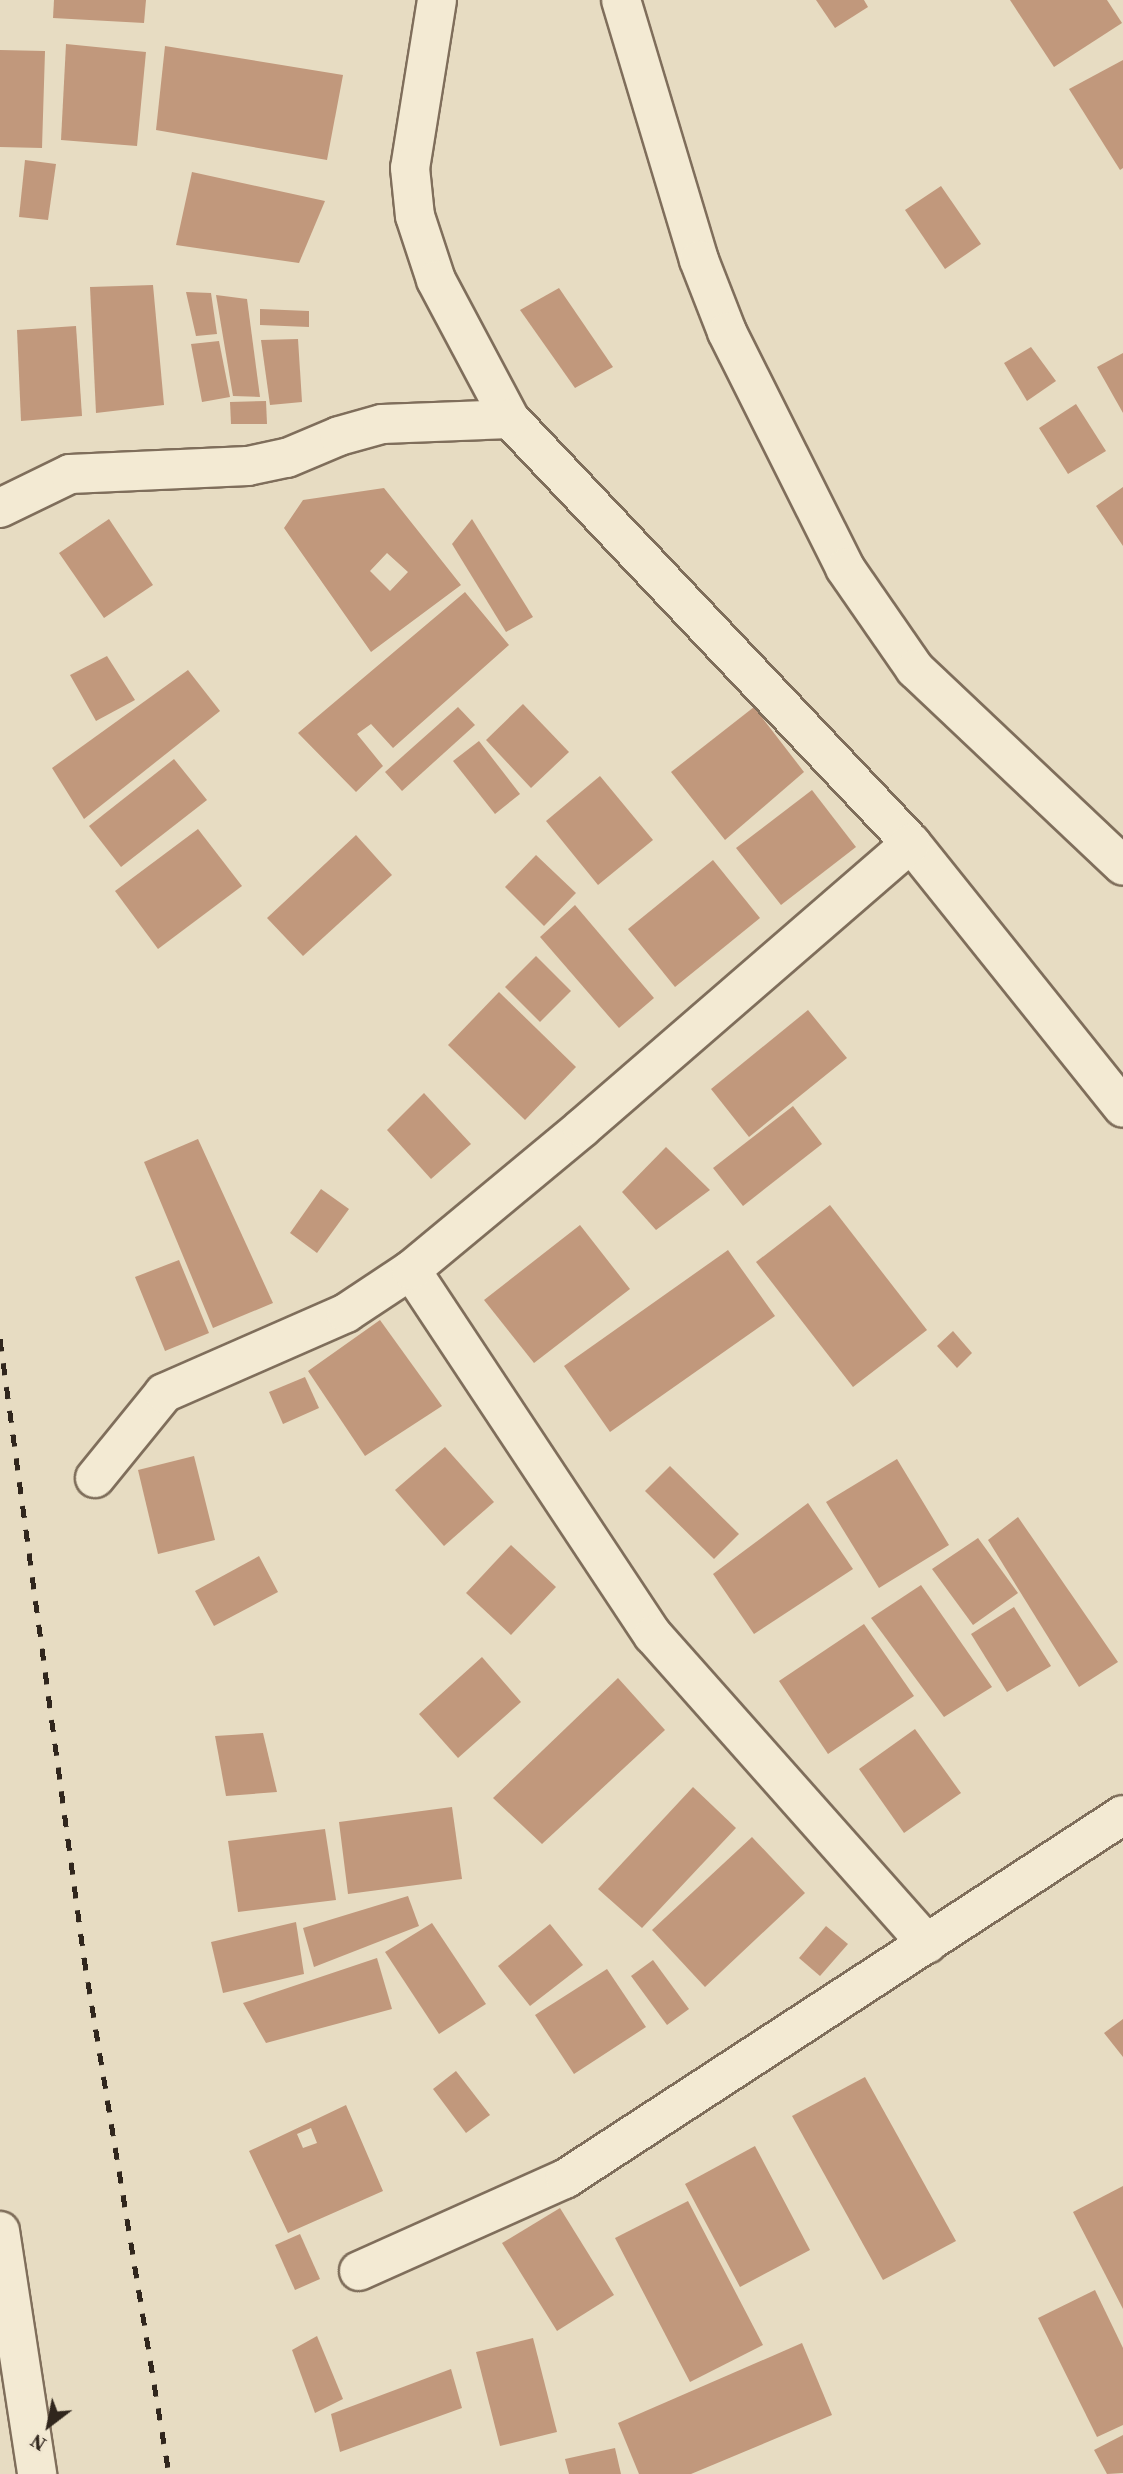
<!DOCTYPE html>
<html>
<head>
<meta charset="utf-8">
<style>
  body { margin:0 }
  #map { position:relative; width:1123px; height:2474px; overflow:hidden; background:#e7dcc2; font-family:"Source Serif 4",serif }
  div>[style] { position:absolute }
  .building>* { inset:0; background:#c1987c }
  .roads { filter:drop-shadow(2px 0 #7f6e5b) drop-shadow(-2px 0 #7f6e5b) drop-shadow(0 2px #7f6e5b) drop-shadow(0 -2px #7f6e5b) }
  .minor>* { height:38px; margin:-19px; padding:0 19px; transform-origin:19px; border-radius:19px; background:#f3ead3 }
  .rail>* { height:5px; margin-top:-2.5px; transform-origin:0; background:repeating-linear-gradient(90deg,#30261d 0 12px,transparent 0 24px) }
  span { translate:-50% -50%; white-space:nowrap; text-align:center; line-height:1.15; -webkit-text-stroke:7px #f0e6d0; paint-order:stroke }
  .north { position:absolute; left:14px; top:2390px; width:70px; height:70px; -webkit-text-stroke:5px #f0e6d0; paint-order:stroke; rotate:212deg; font-size:19px; font-weight:700; line-height:28px; text-align:center; color:#30261d }
  .north::after { content:''; display:block; margin:auto; width:24px; height:32px; background:#30261d; clip-path:polygon(50% 0,100% 100%,50% 72%,0 100%) }
</style>
</head>
<body>
<div id="map">
  <div class="building">
    <div style="clip-path:polygon(54px 0,146px 0,144px 23px,53px 18px)"></div>
    <div style="clip-path:polygon(816px 0,864px 0,868px 7px,835px 28px)"></div>
    <div style="clip-path:polygon(1010px 0,1107px 0,1122px 23px,1054px 67px)"></div>
    <div style="clip-path:polygon(66px 44px,146px 52px,137px 146px,61px 140px)"></div>
    <div style="clip-path:polygon(165px 46px,343px 75px,327px 160px,156px 130px)"></div>
    <div style="clip-path:polygon(0 50px,45px 51px,42px 148px,0 147px)"></div>
    <div style="clip-path:polygon(1123px 60px,1123px 168px,1120px 170px,1069px 89px)"></div>
    <div style="clip-path:polygon(25px 160px,56px 164px,48px 220px,19px 217px)"></div>
    <div style="clip-path:polygon(192px 172px,325px 201px,299px 263px,176px 245px)"></div>
    <div style="clip-path:polygon(941px 186px,981px 244px,945px 269px,905px 210px)"></div>
    <div style="clip-path:polygon(153px 285px,164px 405px,96px 413px,90px 287px)"></div>
    <div style="clip-path:polygon(559px 288px,613px 367px,575px 388px,520px 310px)"></div>
    <div style="clip-path:polygon(186px 292px,211px 293px,217px 334px,196px 336px)"></div>
    <div style="clip-path:polygon(216px 295px,247px 299px,260px 397px,233px 396px)"></div>
    <div style="clip-path:polygon(260px 309px,309px 311px,309px 327px,260px 325px)"></div>
    <div style="clip-path:polygon(76px 326px,82px 416px,21px 421px,17px 330px)"></div>
    <div style="clip-path:polygon(298px 339px,302px 402px,270px 405px,261px 340px)"></div>
    <div style="clip-path:polygon(219px 341px,230px 397px,202px 402px,191px 344px)"></div>
    <div style="clip-path:polygon(1031px 347px,1056px 381px,1027px 401px,1004px 363px)"></div>
    <div style="clip-path:polygon(1123px 353px,1123px 413px,1097px 367px)"></div>
    <div style="clip-path:polygon(266px 401px,267px 424px,231px 424px,230px 402px)"></div>
    <div style="clip-path:polygon(1076px 404px,1106px 451px,1068px 474px,1039px 428px)"></div>
    <div style="clip-path:polygon(1123px 487px,1123px 546px,1096px 506px)"></div>
    <div style="clip-path:polygon(evenodd,384px 488px,461px 585px,371px 652px,284px 528px,303px 500px,384px 488px,387px 553px,408px 572px,390px 591px,370px 571px,387px 553px)"></div>
    <div style="clip-path:polygon(109px 519px,153px 585px,104px 618px,59px 553px)"></div>
    <div style="clip-path:polygon(472px 519px,533px 617px,506px 632px,452px 544px)"></div>
    <div style="clip-path:polygon(465px 592px,509px 645px,393px 748px,371px 724px,357px 734px,383px 766px,356px 792px,298px 733px)"></div>
    <div style="clip-path:polygon(107px 656px,135px 700px,96px 721px,70px 675px)"></div>
    <div style="clip-path:polygon(188px 670px,220px 711px,84px 819px,52px 768px)"></div>
    <div style="clip-path:polygon(523px 704px,569px 752px,531px 788px,486px 740px)"></div>
    <div style="clip-path:polygon(458px 707px,475px 725px,402px 791px,385px 772px)"></div>
    <div style="clip-path:polygon(754px 707px,804px 772px,725px 840px,671px 772px)"></div>
    <div style="clip-path:polygon(479px 741px,520px 794px,495px 814px,453px 761px)"></div>
    <div style="clip-path:polygon(174px 759px,207px 800px,121px 867px,89px 826px)"></div>
    <div style="clip-path:polygon(600px 776px,653px 840px,598px 885px,546px 821px)"></div>
    <div style="clip-path:polygon(812px 790px,856px 847px,781px 905px,736px 848px)"></div>
    <div style="clip-path:polygon(198px 829px,242px 886px,158px 949px,115px 891px)"></div>
    <div style="clip-path:polygon(356px 835px,392px 875px,303px 956px,267px 918px)"></div>
    <div style="clip-path:polygon(536px 855px,576px 893px,544px 926px,505px 887px)"></div>
    <div style="clip-path:polygon(713px 860px,760px 918px,675px 987px,628px 929px)"></div>
    <div style="clip-path:polygon(575px 905px,654px 998px,619px 1028px,540px 937px)"></div>
    <div style="clip-path:polygon(536px 956px,571px 991px,540px 1022px,505px 987px)"></div>
    <div style="clip-path:polygon(499px 992px,576px 1067px,525px 1120px,448px 1045px)"></div>
    <div style="clip-path:polygon(808px 1010px,847px 1058px,749px 1137px,711px 1089px)"></div>
    <div style="clip-path:polygon(424px 1093px,471px 1144px,431px 1179px,387px 1130px)"></div>
    <div style="clip-path:polygon(793px 1106px,822px 1144px,743px 1206px,713px 1168px)"></div>
    <div style="clip-path:polygon(198px 1139px,273px 1303px,213px 1328px,144px 1162px)"></div>
    <div style="clip-path:polygon(666px 1147px,710px 1190px,656px 1230px,622px 1192px)"></div>
    <div style="clip-path:polygon(321px 1189px,349px 1209px,317px 1253px,290px 1233px)"></div>
    <div style="clip-path:polygon(830px 1205px,927px 1330px,853px 1387px,756px 1262px)"></div>
    <div style="clip-path:polygon(580px 1225px,630px 1289px,534px 1363px,484px 1300px)"></div>
    <div style="clip-path:polygon(728px 1250px,775px 1316px,610px 1432px,564px 1366px)"></div>
    <div style="clip-path:polygon(179px 1260px,209px 1333px,165px 1351px,135px 1277px)"></div>
    <div style="clip-path:polygon(380px 1320px,442px 1406px,365px 1456px,308px 1371px)"></div>
    <div style="clip-path:polygon(953px 1331px,972px 1353px,957px 1368px,937px 1346px)"></div>
    <div style="clip-path:polygon(305px 1377px,319px 1408px,283px 1424px,269px 1392px)"></div>
    <div style="clip-path:polygon(445px 1447px,494px 1502px,444px 1546px,395px 1490px)"></div>
    <div style="clip-path:polygon(194px 1456px,215px 1540px,158px 1554px,138px 1470px)"></div>
    <div style="clip-path:polygon(897px 1459px,949px 1545px,879px 1588px,826px 1502px)"></div>
    <div style="clip-path:polygon(670px 1466px,739px 1534px,714px 1559px,645px 1491px)"></div>
    <div style="clip-path:polygon(808px 1503px,853px 1569px,754px 1634px,713px 1574px)"></div>
    <div style="clip-path:polygon(1018px 1517px,1118px 1662px,1079px 1687px,988px 1540px)"></div>
    <div style="clip-path:polygon(978px 1538px,1018px 1593px,973px 1625px,932px 1569px)"></div>
    <div style="clip-path:polygon(511px 1545px,556px 1587px,511px 1635px,466px 1593px)"></div>
    <div style="clip-path:polygon(259px 1556px,278px 1592px,214px 1626px,195px 1591px)"></div>
    <div style="clip-path:polygon(921px 1585px,992px 1687px,944px 1717px,871px 1618px)"></div>
    <div style="clip-path:polygon(1014px 1607px,1051px 1666px,1007px 1692px,971px 1634px)"></div>
    <div style="clip-path:polygon(864px 1624px,914px 1696px,828px 1754px,779px 1681px)"></div>
    <div style="clip-path:polygon(482px 1657px,521px 1702px,458px 1758px,419px 1714px)"></div>
    <div style="clip-path:polygon(618px 1678px,665px 1730px,542px 1844px,493px 1798px)"></div>
    <div style="clip-path:polygon(915px 1729px,961px 1793px,904px 1833px,859px 1769px)"></div>
    <div style="clip-path:polygon(263px 1733px,277px 1792px,226px 1796px,215px 1736px)"></div>
    <div style="clip-path:polygon(693px 1787px,736px 1828px,642px 1928px,598px 1889px)"></div>
    <div style="clip-path:polygon(452px 1807px,462px 1879px,348px 1894px,339px 1822px)"></div>
    <div style="clip-path:polygon(325px 1829px,336px 1900px,238px 1912px,228px 1841px)"></div>
    <div style="clip-path:polygon(752px 1837px,805px 1893px,705px 1987px,652px 1930px)"></div>
    <div style="clip-path:polygon(408px 1896px,419px 1926px,314px 1967px,303px 1928px)"></div>
    <div style="clip-path:polygon(296px 1922px,304px 1974px,223px 1993px,211px 1942px)"></div>
    <div style="clip-path:polygon(432px 1923px,486px 2004px,439px 2034px,385px 1952px)"></div>
    <div style="clip-path:polygon(550px 1924px,583px 1965px,530px 2006px,498px 1966px)"></div>
    <div style="clip-path:polygon(826px 1926px,848px 1944px,820px 1976px,799px 1958px)"></div>
    <div style="clip-path:polygon(377px 1958px,392px 2009px,266px 2043px,243px 2003px)"></div>
    <div style="clip-path:polygon(653px 1960px,689px 2009px,667px 2025px,631px 1976px)"></div>
    <div style="clip-path:polygon(607px 1969px,646px 2027px,574px 2074px,535px 2015px)"></div>
    <div style="clip-path:polygon(1123px 2019px,1123px 2057px,1104px 2033px)"></div>
    <div style="clip-path:polygon(456px 2071px,490px 2115px,466px 2133px,433px 2089px)"></div>
    <div style="clip-path:polygon(865px 2077px,956px 2241px,883px 2280px,792px 2116px)"></div>
    <div style="clip-path:polygon(evenodd,346px 2105px,383px 2191px,288px 2233px,249px 2151px,346px 2105px,311px 2128px,317px 2143px,303px 2148px,297px 2134px,311px 2128px)"></div>
    <div style="clip-path:polygon(755px 2146px,810px 2250px,740px 2287px,685px 2184px)"></div>
    <div style="clip-path:polygon(1123px 2186px,1123px 2309px,1073px 2212px)"></div>
    <div style="clip-path:polygon(688px 2201px,763px 2345px,690px 2382px,615px 2238px)"></div>
    <div style="clip-path:polygon(560px 2208px,614px 2295px,557px 2331px,502px 2243px)"></div>
    <div style="clip-path:polygon(300px 2234px,320px 2279px,295px 2290px,275px 2245px)"></div>
    <div style="clip-path:polygon(1095px 2290px,1123px 2348px,1123px 2425px,1097px 2437px,1038px 2318px)"></div>
    <div style="clip-path:polygon(317px 2336px,343px 2399px,315px 2413px,292px 2350px)"></div>
    <div style="clip-path:polygon(533px 2338px,557px 2432px,500px 2446px,476px 2352px)"></div>
    <div style="clip-path:polygon(802px 2343px,832px 2415px,691px 2474px,639px 2474px,618px 2423px)"></div>
    <div style="clip-path:polygon(451px 2369px,462px 2408px,340px 2452px,331px 2414px)"></div>
    <div style="clip-path:polygon(1123px 2435px,1123px 2473px,1107px 2474px,1094px 2450px)"></div>
    <div style="clip-path:polygon(615px 2448px,621px 2474px,569px 2474px,565px 2459px)"></div>
  </div>
  <div class="roads">
    <div class="minor">
      <div style="left:437px;top:0;width:170px;rotate:99.1deg"></div>
      <div style="left:410px;top:168px;width:48px;rotate:84.1deg"></div>
      <div style="left:415px;top:216px;width:67px;rotate:71.8deg"></div>
      <div style="left:436px;top:280px;width:157px;rotate:62deg"></div>
      <div style="left:510px;top:419px;width:584px;rotate:46.6deg"></div>
      <div style="left:911px;top:843px;width:339px;rotate:51.3deg"></div>
      <div style="left:621px;top:0;width:271px;rotate:73.3deg"></div>
      <div style="left:699px;top:260px;width:77px;rotate:68.7deg"></div>
      <div style="left:727px;top:332px;width:264px;rotate:63.4deg"></div>
      <div style="left:845px;top:568px;width:123px;rotate:55.3deg"></div>
      <div style="left:915px;top:669px;width:286px;rotate:43.4deg"></div>
      <div style="left:0;top:508px;width:78px;rotate:-25.9deg"></div>
      <div style="left:70px;top:474px;width:178px;rotate:-2.6deg"></div>
      <div style="left:248px;top:466px;width:40px;rotate:-12deg"></div>
      <div style="left:287px;top:458px;width:56px;rotate:-22.9deg"></div>
      <div style="left:339px;top:436px;width:45px;rotate:-15.6deg"></div>
      <div style="left:382px;top:424px;width:128px;rotate:-2.2deg"></div>
      <div style="left:411px;top:1270px;width:438px;rotate:56.5deg"></div>
      <div style="left:653px;top:1635px;width:413px;rotate:48.4deg"></div>
      <div style="left:95px;top:1478px;width:109px;rotate:-50.9deg"></div>
      <div style="left:164px;top:1393px;width:199px;rotate:-23.7deg"></div>
      <div style="left:346px;top:1313px;width:78px;rotate:-33.5deg"></div>
      <div style="left:411px;top:1270px;width:222px;rotate:-39.7deg"></div>
      <div style="left:582px;top:1128px;width:435px;rotate:-40.9deg"></div>
      <div style="left:0;top:2231px;width:246px;rotate:81.3deg"></div>
      <div style="left:359px;top:2271px;width:226px;rotate:-24.1deg"></div>
      <div style="left:565px;top:2179px;width:666px;rotate:-33.12deg"></div>
    </div>
  </div>
  <div class="rail">
    <div style="left:0;top:1339px;width:625px;rotate:82.27deg"></div>
    <div style="left:84px;top:1958px;width:523px;rotate:80.65deg"></div>
  </div>
  <div class="north">N</div>
</div>
</body>
</html>
